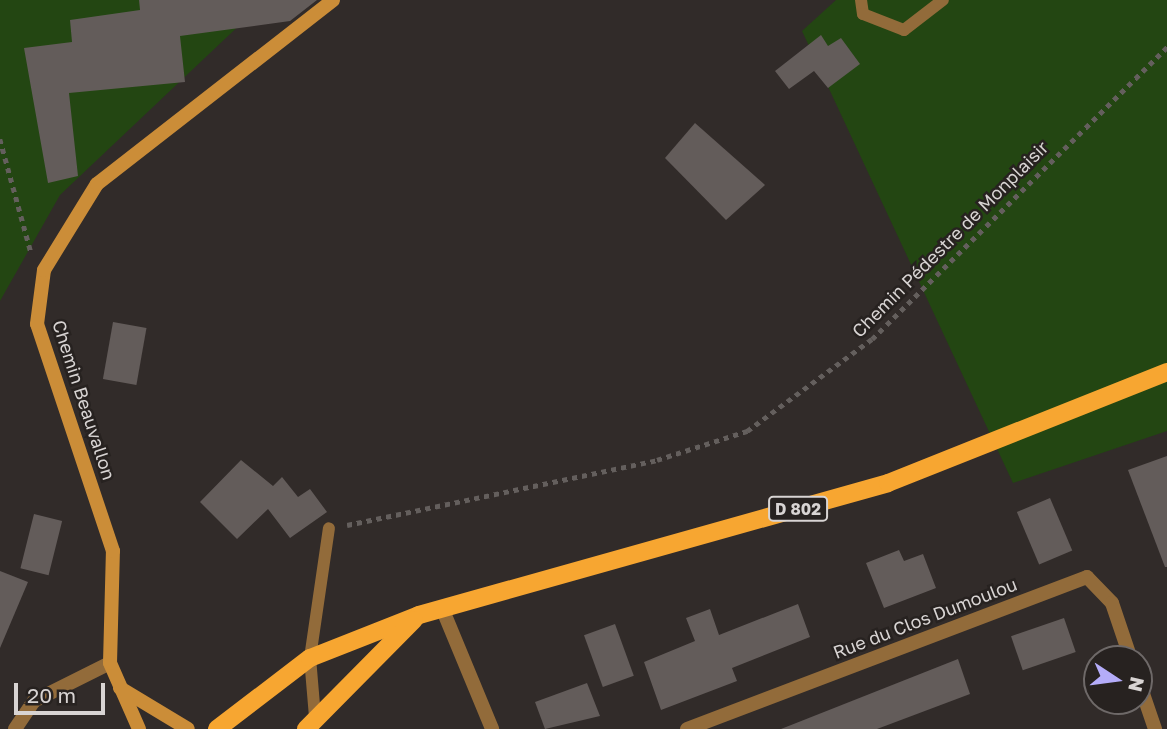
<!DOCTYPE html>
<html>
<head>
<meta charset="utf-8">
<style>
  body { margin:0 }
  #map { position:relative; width:1167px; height:729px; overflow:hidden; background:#312b29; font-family:"Golos Text",sans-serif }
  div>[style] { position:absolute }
  .green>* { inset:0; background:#234612 }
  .building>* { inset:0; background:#635c5a; transform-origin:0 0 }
  .path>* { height:4.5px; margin-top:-2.25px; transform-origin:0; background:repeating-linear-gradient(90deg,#645f5d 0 5px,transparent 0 10px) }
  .lane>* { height:12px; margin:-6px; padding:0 6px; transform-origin:6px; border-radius:6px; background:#926b3a }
  .street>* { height:14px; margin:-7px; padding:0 7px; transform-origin:7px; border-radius:7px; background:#926b3a }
  .secondary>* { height:14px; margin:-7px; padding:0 7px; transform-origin:7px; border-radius:7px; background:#cb8d38 }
  .primary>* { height:18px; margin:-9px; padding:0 9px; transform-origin:9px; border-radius:9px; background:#f7a631 }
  span { translate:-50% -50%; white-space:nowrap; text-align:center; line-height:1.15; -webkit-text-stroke:5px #272220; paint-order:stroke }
  .shield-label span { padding:2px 5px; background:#272220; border:2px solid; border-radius:5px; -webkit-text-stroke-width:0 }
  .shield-label { font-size:16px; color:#d8d4d3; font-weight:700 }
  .street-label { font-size:18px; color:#d8d4d3 }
  .north { position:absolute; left:1083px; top:645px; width:70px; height:70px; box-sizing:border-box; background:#272220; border:2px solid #6e6968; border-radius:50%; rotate:103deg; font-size:19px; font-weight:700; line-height:28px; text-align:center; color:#d8d4d3 }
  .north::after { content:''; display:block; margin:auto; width:24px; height:32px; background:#b4acf9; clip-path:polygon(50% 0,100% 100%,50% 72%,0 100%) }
  .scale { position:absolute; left:14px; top:683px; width:91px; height:32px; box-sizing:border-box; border:4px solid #d8d4d3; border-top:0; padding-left:9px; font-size:21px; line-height:24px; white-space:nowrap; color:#d8d4d3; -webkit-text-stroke:5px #272220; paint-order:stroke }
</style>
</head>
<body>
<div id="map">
  <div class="green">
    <div style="clip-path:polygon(0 0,266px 0,60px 195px,0 301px)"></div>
    <div style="clip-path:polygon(836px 0,1167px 0,1167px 431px,1013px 483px,802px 31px)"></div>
  </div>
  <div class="building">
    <div style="clip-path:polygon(139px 0,317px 0,290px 21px,180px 36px,185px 82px,69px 93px,78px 176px,48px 183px,24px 48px,72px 42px,70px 20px,140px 10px)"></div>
    <div style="clip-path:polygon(821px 35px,828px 46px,841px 38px,860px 64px,828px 88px,814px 71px,789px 89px,775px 71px)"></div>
    <div style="clip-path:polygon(695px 123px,765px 185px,726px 220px,665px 158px)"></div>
    <div style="left:113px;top:322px;width:34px;height:58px;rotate:10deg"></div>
    <div style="clip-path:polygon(1167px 456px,1167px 567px,1165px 567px,1128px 470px)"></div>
    <div style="clip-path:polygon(241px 460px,273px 486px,282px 477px,298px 497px,310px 489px,327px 512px,290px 538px,268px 509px,237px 539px,200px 502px)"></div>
    <div style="left:1050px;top:498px;width:57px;height:36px;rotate:67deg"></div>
    <div style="left:34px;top:514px;width:29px;height:56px;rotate:14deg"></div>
    <div style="clip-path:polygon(899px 550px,904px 561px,923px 554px,936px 588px,884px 608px,866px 563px)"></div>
    <div style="clip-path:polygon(0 571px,28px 582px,0 648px)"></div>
    <div style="clip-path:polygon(798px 604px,810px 637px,732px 668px,737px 681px,661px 710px,644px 662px,695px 641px,686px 618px,710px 609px,719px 635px)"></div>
    <div style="left:1064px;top:618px;width:36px;height:56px;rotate:71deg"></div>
    <div style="left:615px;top:624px;width:55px;height:33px;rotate:70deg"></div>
    <div style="clip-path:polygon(958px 659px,970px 694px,877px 729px,781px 729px)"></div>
    <div style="clip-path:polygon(587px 683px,600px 716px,545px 729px,535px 702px)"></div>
  </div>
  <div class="path">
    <div style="left:0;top:139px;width:117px;rotate:74.7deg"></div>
    <div style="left:347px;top:525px;width:317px;rotate:-11.8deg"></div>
    <div style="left:657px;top:460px;width:95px;rotate:-17.9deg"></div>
    <div style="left:747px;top:431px;width:155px;rotate:-36.4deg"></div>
    <div style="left:872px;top:339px;width:415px;rotate:-44.7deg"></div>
  </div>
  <div class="lane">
    <div style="left:861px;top:0;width:14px;rotate:82deg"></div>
    <div style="left:863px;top:14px;width:44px;rotate:21.3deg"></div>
    <div style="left:904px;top:30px;width:49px;rotate:-37.6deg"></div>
    <div style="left:315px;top:717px;width:59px;rotate:-94.8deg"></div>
    <div style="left:310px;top:658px;width:131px;rotate:-81.7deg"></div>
  </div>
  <div class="street">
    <div style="left:442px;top:608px;width:131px;rotate:67.5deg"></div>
    <div style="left:1139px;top:682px;width:50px;rotate:71.2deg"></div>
    <div style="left:15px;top:729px;width:34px;rotate:-56deg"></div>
    <div style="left:34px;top:701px;width:85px;rotate:-26.6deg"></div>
    <div style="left:687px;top:729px;width:428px;rotate:-20.8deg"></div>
    <div style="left:1087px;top:577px;width:36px;rotate:46deg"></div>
    <div style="left:1112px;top:603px;width:59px;rotate:71.3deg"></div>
  </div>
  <div class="secondary">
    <div style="left:120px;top:688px;width:79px;rotate:31.1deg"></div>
    <div style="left:139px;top:729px;width:72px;rotate:-113.7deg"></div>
    <div style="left:110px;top:663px;width:112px;rotate:-88.5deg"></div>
    <div style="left:113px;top:551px;width:239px;rotate:-108.5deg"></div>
    <div style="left:37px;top:324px;width:54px;rotate:-82.6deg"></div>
    <div style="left:44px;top:270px;width:101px;rotate:-58.4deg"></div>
    <div style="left:97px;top:184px;width:299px;rotate:-37.9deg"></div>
  </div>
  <div class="primary">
    <div style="left:217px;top:729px;width:117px;rotate:-37.4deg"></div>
    <div style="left:310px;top:658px;width:117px;rotate:-21.5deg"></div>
    <div style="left:419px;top:615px;width:487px;rotate:-15.7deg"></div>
    <div style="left:888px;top:483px;width:300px;rotate:-21.7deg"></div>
    <div style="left:306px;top:729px;width:153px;rotate:-45.3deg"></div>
  </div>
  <div class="shield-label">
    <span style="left:798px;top:509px">D 802</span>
  </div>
  <div class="street-label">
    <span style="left:950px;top:239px;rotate:-45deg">Chemin Pédestre de Monplaisir</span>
    <span style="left:84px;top:400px;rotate:72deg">Chemin Beauvallon</span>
    <span style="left:925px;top:618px;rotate:-21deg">Rue du Clos Dumoulou</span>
  </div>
  <div class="north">N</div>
  <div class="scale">20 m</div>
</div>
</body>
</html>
